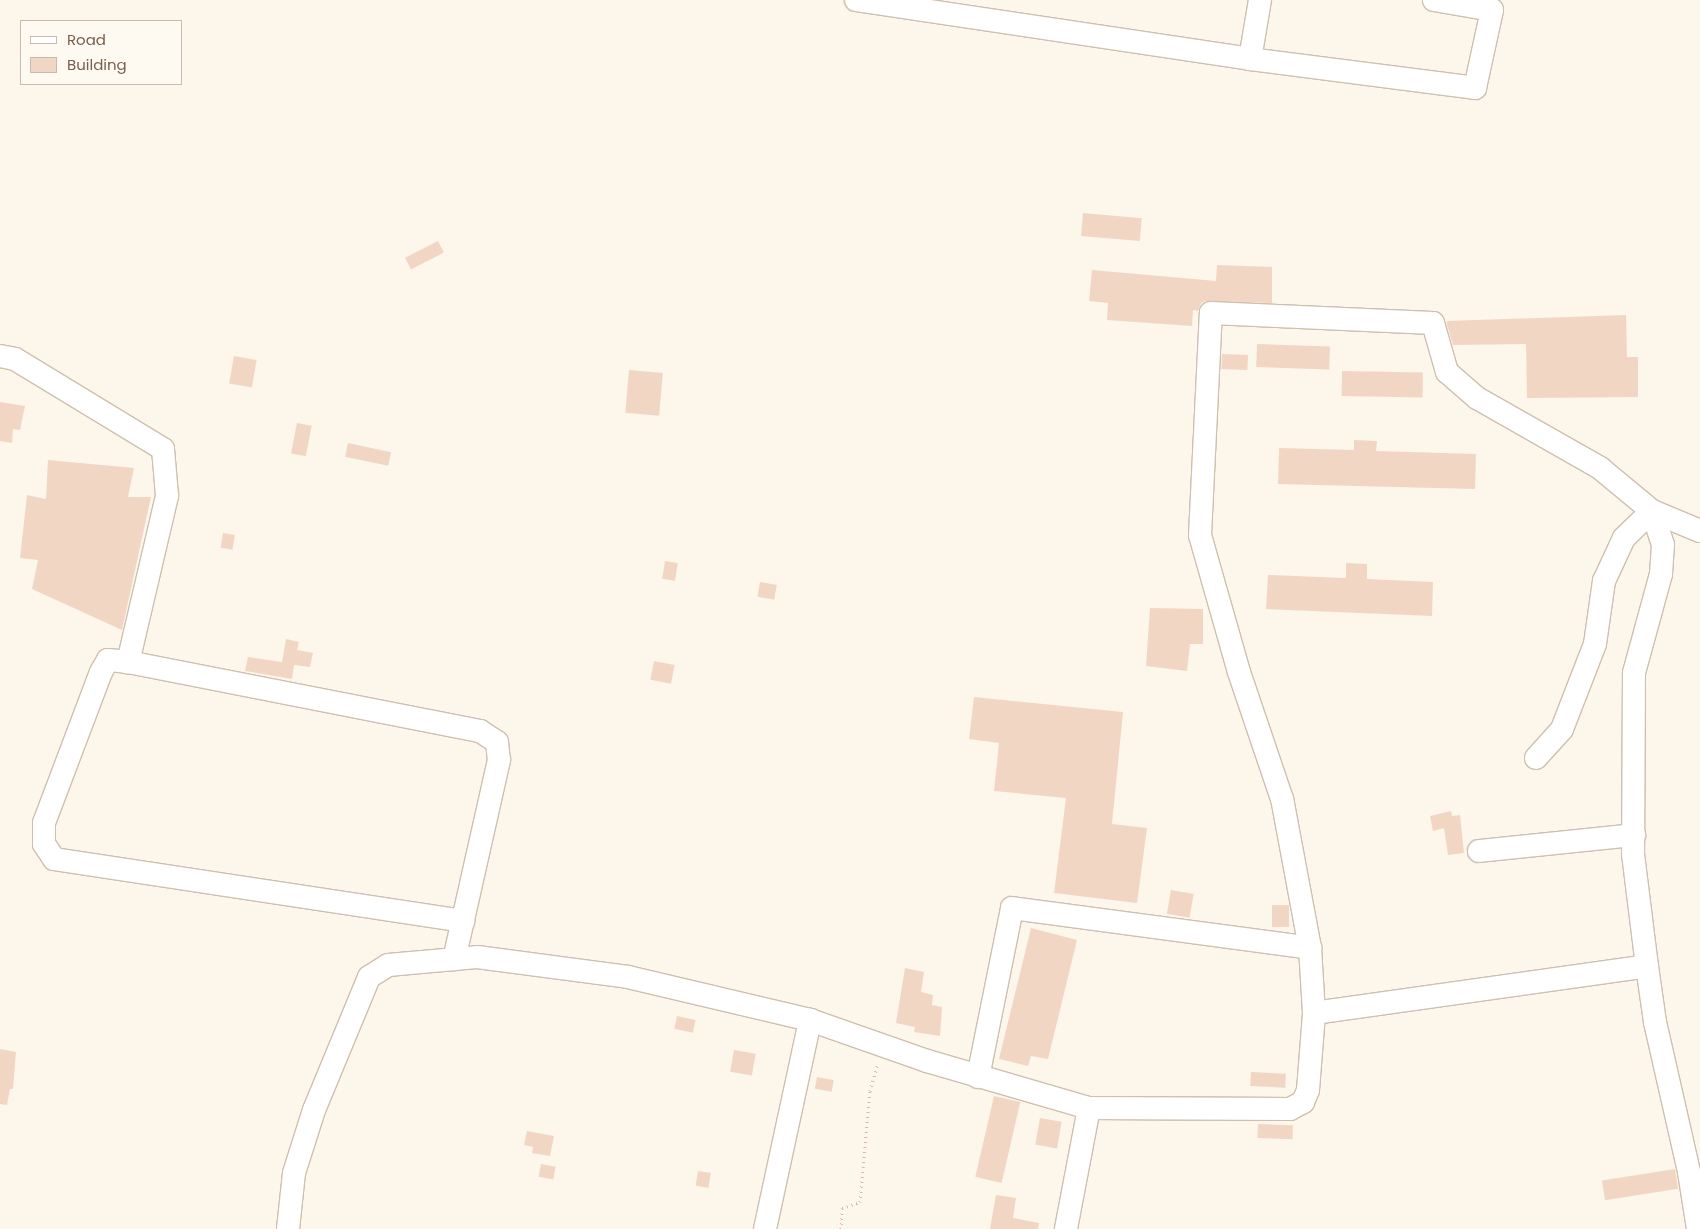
<!DOCTYPE html>
<html>
<head>
<meta charset="utf-8">
<style>
  body { margin:0 }
  #map { position:relative; width:1700px; height:1229px; overflow:hidden; background:#fcf6eb; font-family:Poppins,sans-serif }
  div>[style] { position:absolute }
  .building>* { inset:0; background:#f1d7c3; transform-origin:0 0 }
  .path>* { height:3px; margin-top:-1.5px; transform-origin:0; background:repeating-linear-gradient(90deg,#d7baa5 0 1px,transparent 0 5px) }
  .roads { filter:drop-shadow(1px 0 #cfbfaf) drop-shadow(-1px 0 #cfbfaf) drop-shadow(0 1px #cfbfaf) drop-shadow(0 -1px #cfbfaf) }
  .minor>* { height:22px; margin:-11px; padding:0 11px; transform-origin:11px; border-radius:11px; background:#fff }
  span { translate:-50% -50%; white-space:nowrap; text-align:center; line-height:1.15; -webkit-text-stroke:4.5px #fffaf1; paint-order:stroke }
  .legend { position:absolute; left:20px; top:20px; width:162px; height:65px; box-sizing:border-box; background:#fffaf1; border:1px solid #c9bcaf; margin:0; padding:6px 9px; list-style:none; font-size:15px; color:#785e4d }
  .legend li { display:flex; align-items:center; gap:10px; height:25px }
  .legend b { width:25px; border:1px solid #c9bcaf }
</style>
</head>
<body>
<div id="map">
  <div class="building">
    <div style="left:1083px;top:213px;width:59px;height:23px;rotate:5deg"></div>
    <div style="left:438px;top:241px;width:13px;height:37px;rotate:63deg"></div>
    <div style="clip-path:polygon(1217px 265px,1272px 267px,1272px 303px,1205px 301px,1201px 303px,1198px 311px,1193px 310px,1192px 326px,1107px 320px,1108px 303px,1089px 301px,1092px 270px,1216px 281px)"></div>
    <div style="clip-path:polygon(1626px 315px,1627px 357px,1638px 357px,1638px 397px,1527px 398px,1526px 344px,1453px 345px,1447px 325px,1447px 321px)"></div>
    <div style="left:1257px;top:344px;width:73px;height:23px;rotate:2deg"></div>
    <div style="left:1222px;top:354px;width:26px;height:15px;rotate:2deg"></div>
    <div style="left:234px;top:356px;width:23px;height:28px;rotate:10deg"></div>
    <div style="left:629px;top:370px;width:34px;height:43px;rotate:5deg"></div>
    <div style="left:1342px;top:371px;width:81px;height:25px;rotate:1deg"></div>
    <div style="clip-path:polygon(0 402px,25px 406px,20px 430px,13px 429px,12px 443px,0 441px)"></div>
    <div style="left:297px;top:423px;width:15px;height:31px;rotate:11deg"></div>
    <div style="clip-path:polygon(1354px 440px,1377px 441px,1376px 451px,1476px 454px,1475px 489px,1278px 484px,1279px 448px,1354px 450px)"></div>
    <div style="left:348px;top:443px;width:44px;height:14px;rotate:12deg"></div>
    <div style="clip-path:polygon(48px 460px,134px 468px,128px 497px,151px 497px,122px 630px,32px 589px,38px 560px,20px 558px,27px 495px,46px 499px)"></div>
    <div style="left:223px;top:533px;width:12px;height:15px;rotate:9deg"></div>
    <div style="left:665px;top:561px;width:13px;height:18px;rotate:9deg"></div>
    <div style="clip-path:polygon(1346px 563px,1367px 564px,1367px 579px,1433px 582px,1432px 616px,1266px 609px,1268px 575px,1346px 578px)"></div>
    <div style="left:760px;top:582px;width:17px;height:15px;rotate:10deg"></div>
    <div style="clip-path:polygon(1150px 608px,1203px 609px,1203px 644px,1190px 644px,1187px 671px,1146px 666px)"></div>
    <div style="clip-path:polygon(286px 639px,299px 642px,297px 650px,313px 653px,310px 667px,294px 665px,292px 679px,245px 671px,248px 657px,282px 662px)"></div>
    <div style="left:654px;top:661px;width:21px;height:19px;rotate:11deg"></div>
    <div style="clip-path:polygon(974px 697px,1123px 712px,1112px 824px,1147px 828px,1137px 903px,1054px 893px,1066px 798px,994px 791px,999px 743px,969px 739px)"></div>
    <div style="clip-path:polygon(1451px 811px,1452px 816px,1460px 815px,1464px 853px,1448px 855px,1444px 828px,1433px 831px,1430px 816px)"></div>
    <div style="left:1171px;top:890px;width:23px;height:24px;rotate:10deg"></div>
    <div style="left:1272px;top:905px;width:17px;height:22px"></div>
    <div style="clip-path:polygon(1031px 928px,1077px 940px,1048px 1059px,1031px 1056px,1028px 1066px,999px 1059px)"></div>
    <div style="clip-path:polygon(905px 968px,924px 972px,921px 992px,933px 995px,932px 1005px,942px 1007px,940px 1036px,914px 1032px,915px 1027px,896px 1023px)"></div>
    <div style="left:677px;top:1016px;width:19px;height:13px;rotate:12deg"></div>
    <div style="clip-path:polygon(0 1049px,16px 1052px,13px 1089px,10px 1089px,7px 1105px,0 1104px)"></div>
    <div style="left:734px;top:1050px;width:22px;height:22px;rotate:10deg"></div>
    <div style="left:1251px;top:1072px;width:35px;height:14px;rotate:3deg"></div>
    <div style="left:817px;top:1077px;width:17px;height:12px;rotate:10deg"></div>
    <div style="left:994px;top:1096px;width:27px;height:83px;rotate:13deg"></div>
    <div style="left:1040px;top:1118px;width:22px;height:27px;rotate:10deg"></div>
    <div style="left:1258px;top:1124px;width:35px;height:14px;rotate:2deg"></div>
    <div style="clip-path:polygon(527px 1131px,554px 1136px,550px 1156px,532px 1153px,533px 1147px,524px 1145px)"></div>
    <div style="left:541px;top:1164px;width:15px;height:13px;rotate:11deg"></div>
    <div style="left:1675px;top:1169px;width:20px;height:74px;rotate:81deg"></div>
    <div style="left:698px;top:1171px;width:13px;height:15px;rotate:9deg"></div>
    <div style="clip-path:polygon(996px 1195px,1016px 1198px,1013px 1218px,1039px 1223px,1038px 1229px,990px 1229px)"></div>
  </div>
  <div class="path">
    <div style="left:841px;top:1229px;width:21px;rotate:-87deg"></div>
    <div style="left:842px;top:1208px;width:19px;rotate:-18deg"></div>
    <div style="left:860px;top:1202px;width:111px;rotate:-84.9deg"></div>
    <div style="left:870px;top:1091px;width:29px;rotate:-74deg"></div>
  </div>
  <div class="roads">
    <div class="minor">
      <div style="left:856px;top:0;width:398px;rotate:8.5deg"></div>
      <div style="left:1250px;top:59px;width:227px;rotate:7.3deg"></div>
      <div style="left:1475px;top:88px;width:80px;rotate:-77.7deg"></div>
      <div style="left:1492px;top:10px;width:59px;rotate:-170.2deg"></div>
      <div style="left:1250px;top:59px;width:60px;rotate:-80.4deg"></div>
      <div style="left:0;top:356px;width:15px;rotate:11deg"></div>
      <div style="left:15px;top:359px;width:173px;rotate:31.3deg"></div>
      <div style="left:163px;top:449px;width:47px;rotate:85.1deg"></div>
      <div style="left:167px;top:496px;width:171px;rotate:103.2deg"></div>
      <div style="left:128px;top:662px;width:359px;rotate:11.1deg"></div>
      <div style="left:480px;top:731px;width:20px;rotate:33deg"></div>
      <div style="left:497px;top:742px;width:18px;rotate:84deg"></div>
      <div style="left:499px;top:760px;width:204px;rotate:102.7deg"></div>
      <div style="left:128px;top:662px;width:20px;rotate:-174deg"></div>
      <div style="left:108px;top:660px;width:14px;rotate:120deg"></div>
      <div style="left:101px;top:672px;width:161px;rotate:110.7deg"></div>
      <div style="left:44px;top:823px;width:21px;rotate:90deg"></div>
      <div style="left:44px;top:844px;width:18px;rotate:56deg"></div>
      <div style="left:54px;top:859px;width:414px;rotate:8.6deg"></div>
      <div style="left:1536px;top:758px;width:39px;rotate:-48deg"></div>
      <div style="left:1562px;top:729px;width:91px;rotate:-68.8deg"></div>
      <div style="left:1595px;top:644px;width:64px;rotate:-81.9deg"></div>
      <div style="left:1604px;top:581px;width:47px;rotate:-65.1deg"></div>
      <div style="left:1624px;top:538px;width:39px;rotate:-44deg"></div>
      <div style="left:1652px;top:511px;width:52px;rotate:22.6deg"></div>
      <div style="left:1479px;top:851px;width:156px;rotate:-5.9deg"></div>
      <div style="left:1314px;top:1013px;width:336px;rotate:-8deg"></div>
      <div style="left:1647px;top:966px;width:57px;rotate:81.9deg"></div>
      <div style="left:1655px;top:1022px;width:154px;rotate:77.2deg"></div>
      <div style="left:1689px;top:1172px;width:58px;rotate:81deg"></div>
      <div style="left:978px;top:1077px;width:172px;rotate:-78.6deg"></div>
      <div style="left:1012px;top:908px;width:301px;rotate:7.6deg"></div>
      <div style="left:1089px;top:1108px;width:201px;rotate:0.3deg"></div>
      <div style="left:1290px;top:1109px;width:15px;rotate:-28deg"></div>
      <div style="left:1303px;top:1102px;width:13px;rotate:-67deg"></div>
      <div style="left:1308px;top:1090px;width:77px;rotate:-85.5deg"></div>
      <div style="left:1314px;top:1013px;width:65px;rotate:-93.5deg"></div>
      <div style="left:1310px;top:948px;width:152px;rotate:-100.6deg"></div>
      <div style="left:1282px;top:799px;width:134px;rotate:-108.7deg"></div>
      <div style="left:1239px;top:672px;width:142px;rotate:-105.9deg"></div>
      <div style="left:1200px;top:535px;width:222px;rotate:-87.2deg"></div>
      <div style="left:1211px;top:313px;width:222px;rotate:2.6deg"></div>
      <div style="left:1433px;top:323px;width:51px;rotate:74.1deg"></div>
      <div style="left:1447px;top:372px;width:40px;rotate:41deg"></div>
      <div style="left:1477px;top:398px;width:142px;rotate:29.6deg"></div>
      <div style="left:1600px;top:468px;width:67px;rotate:39.6deg"></div>
      <div style="left:1652px;top:511px;width:36px;rotate:72deg"></div>
      <div style="left:1663px;top:545px;width:29px;rotate:94deg"></div>
      <div style="left:1661px;top:574px;width:103px;rotate:105.3deg"></div>
      <div style="left:1634px;top:673px;width:181px;rotate:90.3deg"></div>
      <div style="left:1633px;top:854px;width:113px;rotate:82.9deg"></div>
      <div style="left:288px;top:1229px;width:56px;rotate:-83.9deg"></div>
      <div style="left:294px;top:1173px;width:66px;rotate:-72.4deg"></div>
      <div style="left:314px;top:1110px;width:144px;rotate:-67.5deg"></div>
      <div style="left:369px;top:977px;width:22px;rotate:-32deg"></div>
      <div style="left:388px;top:965px;width:89px;rotate:-5.1deg"></div>
      <div style="left:477px;top:957px;width:152px;rotate:7.5deg"></div>
      <div style="left:628px;top:977px;width:187px;rotate:13.3deg"></div>
      <div style="left:810px;top:1020px;width:124px;rotate:19.3deg"></div>
      <div style="left:927px;top:1061px;width:169px;rotate:16.2deg"></div>
      <div style="left:1089px;top:1108px;width:123px;rotate:100.8deg"></div>
      <div style="left:765px;top:1229px;width:214px;rotate:-77.8deg"></div>
    </div>
  </div>
  <ul class="legend">
  <li><b style="height:6px;background:#fff"></b>Road</li>
  <li><b style="height:14px;background:#f1d7c3"></b>Building</li>
  </ul>
</div>
</body>
</html>
